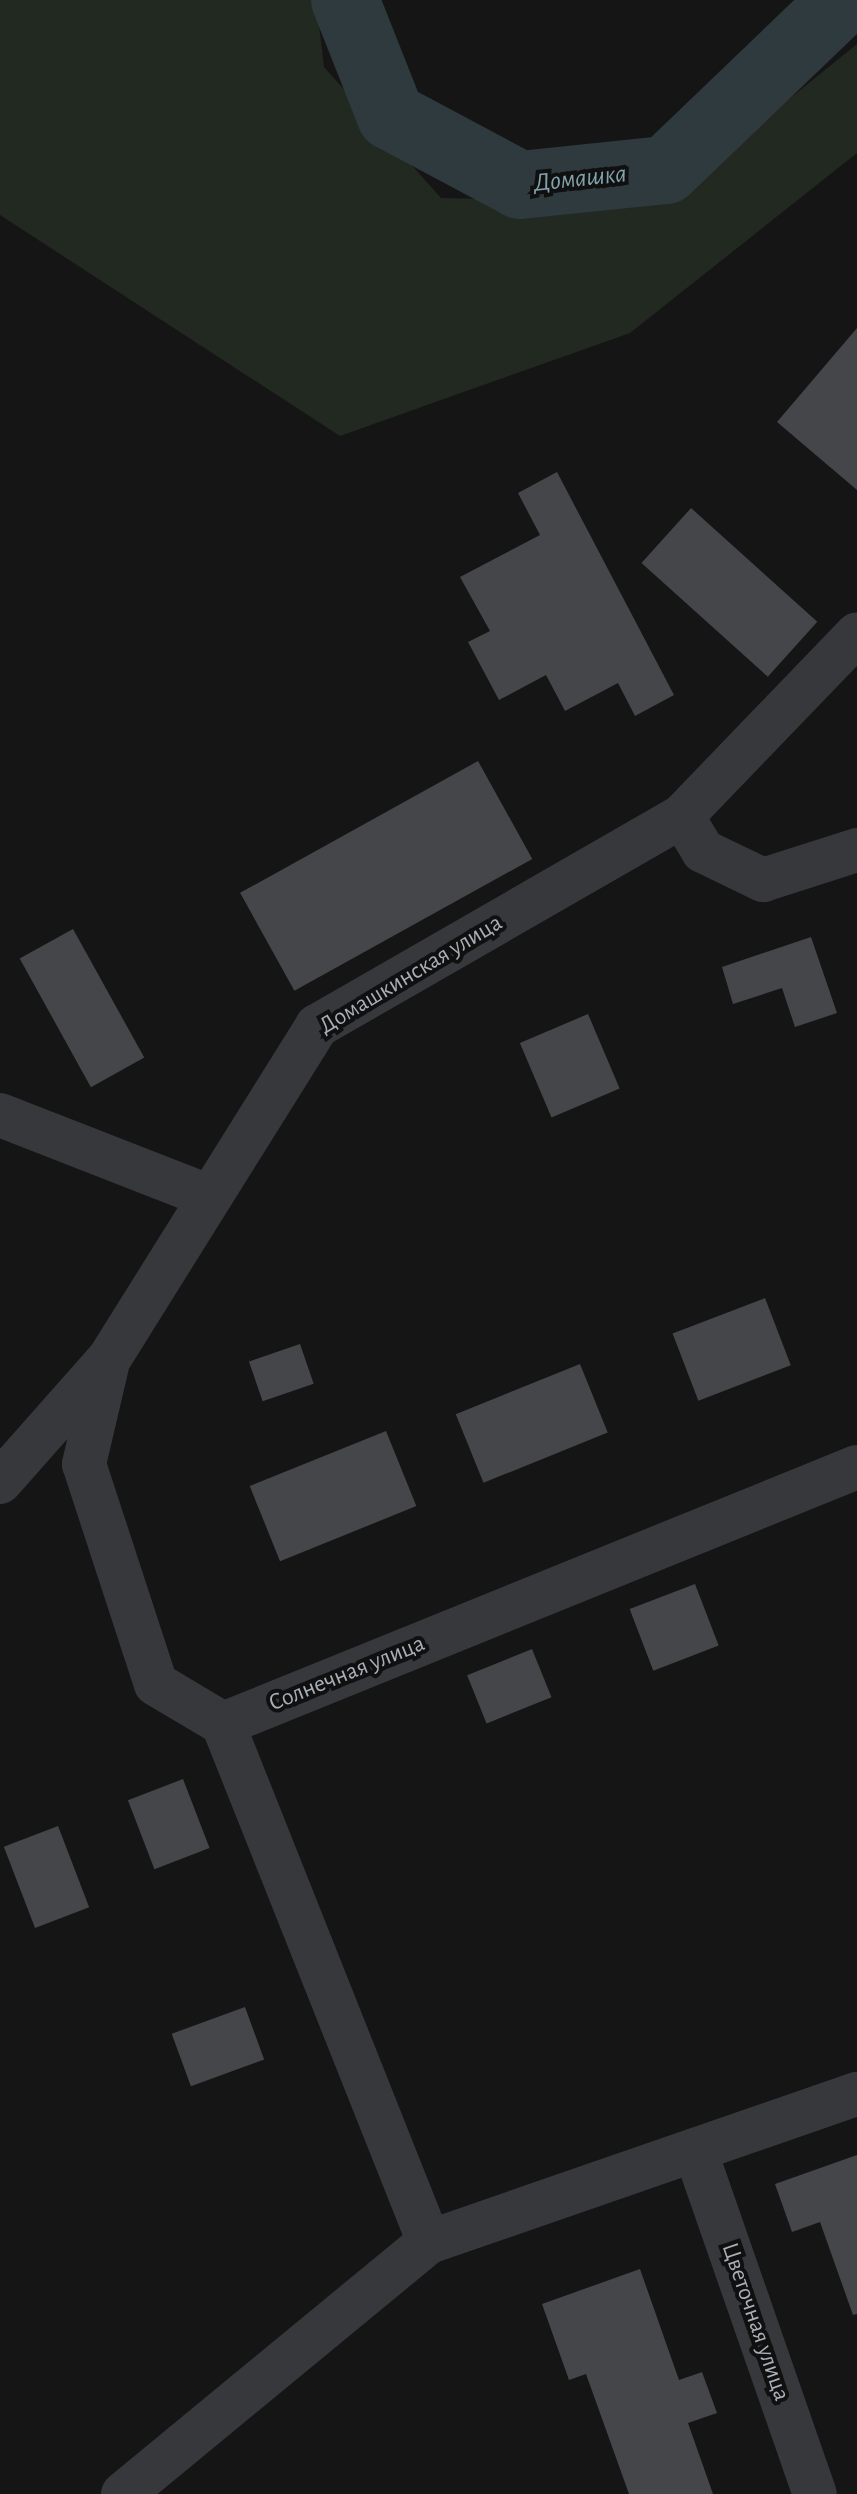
<!DOCTYPE html>
<html>
<head>
<meta charset="utf-8">
<style>
  body { margin:0 }
  #map { position:relative; width:857px; height:2494px; overflow:hidden; background:#151516; font-family:"Alegreya Sans",sans-serif }
  div>[style] { position:absolute }
  .green>* { inset:0; background:#222921 }
  .river>* { height:68px; margin:-34px; padding:0 34px; transform-origin:34px; border-radius:34px; background:#2f3a3e }
  .building>* { inset:0; background:#444649; transform-origin:0 0 }
  .minor>* { height:44px; margin:-22px; padding:0 22px; transform-origin:22px; border-radius:22px; background:#36383b }
  span { translate:-50% -50%; white-space:nowrap; text-align:center; line-height:1.15; -webkit-text-stroke:8px #101011; paint-order:stroke }
  .street-label { font-size:24px; color:#a8afb5 }
  .water-label { font-size:26px; color:#82a3ad; font-style:italic }
</style>
</head>
<body>
<div id="map">
  <div class="green">
    <div style="clip-path:polygon(0 0,316px 0,324px 67px,441px 198px,661px 203px,857px 44px,857px 153px,630px 333px,340px 436px,0 215px)"></div>
  </div>
  <div class="river">
    <div style="left:345px;top:0;width:125px;rotate:68.4deg"></div>
    <div style="left:391px;top:116px;width:146px;rotate:28.1deg"></div>
    <div style="left:520px;top:185px;width:147px;rotate:-5.9deg"></div>
    <div style="left:666px;top:170px;width:245px;rotate:-43.8deg"></div>
  </div>
  <div class="building">
    <div style="clip-path:polygon(857px 328px,857px 490px,777px 422px)"></div>
    <div style="clip-path:polygon(557px 472px,674px 695px,635px 716px,618px 683px,565px 711px,546px 675px,499px 700px,468px 642px,490px 631px,460px 577px,540px 535px,518px 493px)"></div>
    <div style="left:691px;top:508px;width:170px;height:74px;rotate:42deg"></div>
    <div style="left:478px;top:761px;width:112px;height:272px;rotate:61deg"></div>
    <div style="left:73px;top:929px;width:147px;height:61px;rotate:61deg"></div>
    <div style="clip-path:polygon(811px 937px,837px 1013px,795px 1027px,782px 988px,733px 1004px,722px 967px)"></div>
    <div style="left:588px;top:1014px;width:81px;height:74px;rotate:67deg"></div>
    <div style="left:765px;top:1298px;width:72px;height:99px;rotate:69deg"></div>
    <div style="left:300px;top:1344px;width:42px;height:54px;rotate:71deg"></div>
    <div style="left:580px;top:1364px;width:74px;height:134px;rotate:68deg"></div>
    <div style="left:386px;top:1431px;width:81px;height:147px;rotate:68deg"></div>
    <div style="left:695px;top:1584px;width:66px;height:70px;rotate:69deg"></div>
    <div style="left:532px;top:1649px;width:52px;height:70px;rotate:68deg"></div>
    <div style="left:183px;top:1779px;width:74px;height:59px;rotate:69deg"></div>
    <div style="left:58px;top:1826px;width:87px;height:58px;rotate:69deg"></div>
    <div style="left:245px;top:2007px;width:56px;height:78px;rotate:70deg"></div>
    <div style="clip-path:polygon(857px 2155px,857px 2314px,853px 2315px,820px 2222px,792px 2232px,775px 2184px)"></div>
    <div style="clip-path:polygon(640px 2269px,679px 2380px,702px 2372px,717px 2413px,688px 2423px,713px 2494px,629px 2494px,586px 2374px,569px 2380px,542px 2304px)"></div>
  </div>
  <div class="minor">
    <div style="left:682px;top:816px;width:41px;rotate:59deg"></div>
    <div style="left:703px;top:851px;width:67px;rotate:25.8deg"></div>
    <div style="left:763px;top:880px;width:99px;rotate:-17.7deg"></div>
    <div style="left:0;top:1115px;width:225px;rotate:21.3deg"></div>
    <div style="left:107px;top:1366px;width:101px;rotate:103.2deg"></div>
    <div style="left:84px;top:1464px;width:231px;rotate:71.9deg"></div>
    <div style="left:156px;top:1684px;width:78px;rotate:30.8deg"></div>
    <div style="left:223px;top:1724px;width:684px;rotate:-22.07deg"></div>
    <div style="left:0;top:1482px;width:164px;rotate:-48.5deg"></div>
    <div style="left:109px;top:1359px;width:393px;rotate:-58deg"></div>
    <div style="left:317px;top:1026px;width:421px;rotate:-29.9deg"></div>
    <div style="left:682px;top:816px;width:252px;rotate:-46.1deg"></div>
    <div style="left:223px;top:1724px;width:557px;rotate:68.31deg"></div>
    <div style="left:695px;top:2150px;width:364px;rotate:70.8deg"></div>
    <div style="left:123px;top:2494px;width:396px;rotate:-39.5deg"></div>
    <div style="left:429px;top:2242px;width:453px;rotate:-19.1deg"></div>
  </div>
  <div class="street-label">
    <span style="left:411px;top:975px;rotate:-31deg">Домашкинская улица</span>
    <span style="left:347px;top:1674px;rotate:-22deg">Солнечная улица</span>
    <span style="left:755px;top:2322px;rotate:71deg">Цветочная улица</span>
  </div>
  <div class="water-label">
    <span style="left:580px;top:179px;rotate:-6deg">Домашка</span>
  </div>
</div>
</body>
</html>
